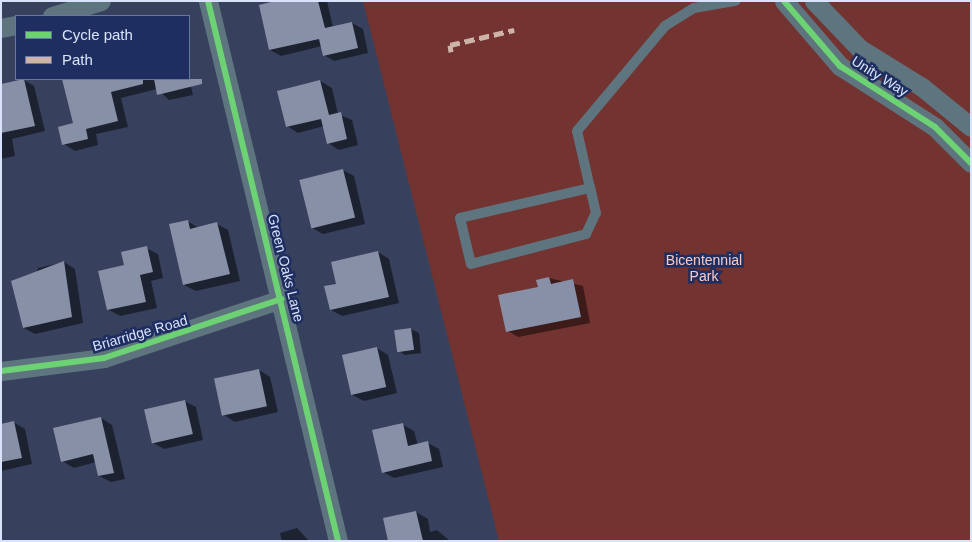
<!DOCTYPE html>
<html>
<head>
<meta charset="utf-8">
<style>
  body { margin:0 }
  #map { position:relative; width:972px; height:542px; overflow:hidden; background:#37415d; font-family:Helvetica,sans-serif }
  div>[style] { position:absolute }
  .green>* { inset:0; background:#733330 }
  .shadow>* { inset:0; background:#0007 }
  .building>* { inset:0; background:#8790a6; transform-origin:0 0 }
  .lane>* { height:10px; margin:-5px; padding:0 5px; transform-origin:5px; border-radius:5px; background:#5e757f }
  .street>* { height:19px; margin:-9.5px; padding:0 9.5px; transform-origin:9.5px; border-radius:9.5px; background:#5e757f }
  .quiet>* { height:5px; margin-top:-2.5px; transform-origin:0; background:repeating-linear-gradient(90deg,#ceb3a9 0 10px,transparent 0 15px) }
  .cycleway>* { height:6px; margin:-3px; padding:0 3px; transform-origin:3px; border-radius:3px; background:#6cd273 }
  span { translate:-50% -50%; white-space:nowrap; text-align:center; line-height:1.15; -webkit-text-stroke:5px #1f2e60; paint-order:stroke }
  .street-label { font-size:14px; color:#d9e3fc }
  .park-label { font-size:14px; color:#fac9c2 }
  .frame { position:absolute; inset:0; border:2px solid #d9e3fc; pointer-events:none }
  .legend { position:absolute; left:15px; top:15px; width:175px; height:65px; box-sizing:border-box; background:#1f2e60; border:1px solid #69769e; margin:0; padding:6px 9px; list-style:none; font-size:15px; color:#d9e3fc }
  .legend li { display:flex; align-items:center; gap:10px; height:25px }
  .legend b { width:25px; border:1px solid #69769e }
</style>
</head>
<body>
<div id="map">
  <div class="green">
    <div style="clip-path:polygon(363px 1px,971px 1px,971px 541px,499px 541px)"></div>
  </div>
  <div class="shadow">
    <div style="clip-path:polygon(281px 1px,327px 1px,333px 27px,352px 23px,363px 29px,368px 53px,334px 61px,324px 55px,322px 46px,281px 56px,270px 50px)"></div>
    <div style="clip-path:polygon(189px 78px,193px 95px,169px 100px,157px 89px,121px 98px,128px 127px,96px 134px,98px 145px,75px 151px,64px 144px,74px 124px,64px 79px)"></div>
    <div style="clip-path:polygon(24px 80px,34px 86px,45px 131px,12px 139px,15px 156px,1px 159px,1px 85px)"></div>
    <div style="clip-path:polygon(320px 81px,332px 88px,338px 114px,352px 120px,358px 145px,339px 150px,328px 143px,324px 126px,298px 133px,287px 126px)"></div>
    <div style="clip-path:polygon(343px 170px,354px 176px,365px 224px,323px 234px,312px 228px)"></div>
    <div style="clip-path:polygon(187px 221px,199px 228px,217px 224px,228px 230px,240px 281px,196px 291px,184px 285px)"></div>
    <div style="clip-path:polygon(146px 248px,158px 254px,163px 278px,151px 281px,157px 308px,120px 316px,109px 310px,125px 266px)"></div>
    <div style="clip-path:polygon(378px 252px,389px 259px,399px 303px,342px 316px,331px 310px,338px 285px)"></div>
    <div style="clip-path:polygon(64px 262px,75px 269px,83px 323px,35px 334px,24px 328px,38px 268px)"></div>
    <div style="clip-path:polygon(549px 278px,583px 286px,590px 323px,518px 337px,508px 331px)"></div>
    <div style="clip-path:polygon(411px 329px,419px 333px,421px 353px,405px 355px,397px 350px)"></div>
    <div style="clip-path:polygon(377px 348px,388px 355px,397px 393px,364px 401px,352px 395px)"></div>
    <div style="clip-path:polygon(259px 370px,270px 377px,278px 412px,235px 422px,224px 415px)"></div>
    <div style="clip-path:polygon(184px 401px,196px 407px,203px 440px,164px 449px,153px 443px)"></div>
    <div style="clip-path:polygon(101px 418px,112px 425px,125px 479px,111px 482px,99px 476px,96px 462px,74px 468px,62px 461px)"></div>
    <div style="clip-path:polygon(13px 422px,25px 429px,32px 464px,1px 471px,1px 425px)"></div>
    <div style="clip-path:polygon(403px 425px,414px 431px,418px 445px,428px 443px,439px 449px,443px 467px,394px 478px,383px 472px)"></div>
    <div style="clip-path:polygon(416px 512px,428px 519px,430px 532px,437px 530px,450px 541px,389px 541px)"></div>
    <div style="clip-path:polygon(297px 528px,309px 541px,282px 541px,280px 533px)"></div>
  </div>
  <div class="building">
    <div style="clip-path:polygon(275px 1px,318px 1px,325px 28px,352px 22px,358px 48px,323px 56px,319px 39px,269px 50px,259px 5px)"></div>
    <div style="clip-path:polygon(24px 79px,35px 126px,1px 133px,1px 84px)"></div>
    <div style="clip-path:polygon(62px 79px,143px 79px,143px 84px,111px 92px,118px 121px,86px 129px,88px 139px,62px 145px,58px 127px,73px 123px)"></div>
    <div style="clip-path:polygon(154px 79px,202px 79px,202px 84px,157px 95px)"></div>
    <div style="clip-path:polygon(320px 80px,329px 115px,341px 112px,347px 139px,327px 144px,321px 119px,286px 127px,277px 91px)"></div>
    <div style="left:343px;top:169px;width:50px;height:45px;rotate:76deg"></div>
    <div style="clip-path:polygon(188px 220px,190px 229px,217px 222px,230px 274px,183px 285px,169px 224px)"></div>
    <div style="clip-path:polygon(147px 246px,153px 272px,140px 275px,146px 302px,107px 310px,98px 271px,124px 265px,121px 252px)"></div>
    <div style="clip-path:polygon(378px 251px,389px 297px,330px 310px,324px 286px,336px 284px,331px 262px)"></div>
    <div style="clip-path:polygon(64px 261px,72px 317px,23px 328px,11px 281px)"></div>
    <div style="clip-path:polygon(549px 277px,551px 284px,573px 279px,581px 317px,506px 332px,498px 295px,538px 287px,536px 280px)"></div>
    <div style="left:411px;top:328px;width:22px;height:17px;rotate:82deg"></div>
    <div style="left:377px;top:347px;width:41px;height:36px;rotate:77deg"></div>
    <div style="left:259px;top:369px;width:38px;height:46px;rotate:78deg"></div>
    <div style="left:185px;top:400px;width:35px;height:42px;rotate:77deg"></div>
    <div style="clip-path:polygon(101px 417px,114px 473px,98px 476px,93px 454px,61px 462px,53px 428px)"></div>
    <div style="clip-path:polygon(14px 421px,22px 458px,1px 462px,1px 424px)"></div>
    <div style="clip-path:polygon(403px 423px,408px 446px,428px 441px,432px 461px,382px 473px,372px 430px)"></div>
    <div style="clip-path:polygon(416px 511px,423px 541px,388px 541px,383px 518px)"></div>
  </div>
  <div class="lane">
    <div style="left:590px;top:188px;width:133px;rotate:167deg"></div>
    <div style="left:460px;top:218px;width:47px;rotate:76.6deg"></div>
    <div style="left:471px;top:264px;width:119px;rotate:-14.6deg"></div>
    <div style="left:586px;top:234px;width:23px;rotate:-65deg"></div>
    <div style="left:596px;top:213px;width:26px;rotate:-103deg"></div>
    <div style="left:590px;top:188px;width:58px;rotate:-102.8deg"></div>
    <div style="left:577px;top:131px;width:137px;rotate:-50deg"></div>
    <div style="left:665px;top:26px;width:34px;rotate:-32deg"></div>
    <div style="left:694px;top:8px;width:42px;rotate:-9.7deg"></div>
  </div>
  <div class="street">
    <div style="left:208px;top:1px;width:555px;rotate:76.46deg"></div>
    <div style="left:784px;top:1px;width:86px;rotate:49.3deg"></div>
    <div style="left:840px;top:66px;width:113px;rotate:32.7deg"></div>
    <div style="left:935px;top:127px;width:51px;rotate:45deg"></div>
    <div style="left:814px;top:1px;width:65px;rotate:46.2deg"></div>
    <div style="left:859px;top:48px;width:74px;rotate:31.8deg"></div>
    <div style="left:922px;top:87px;width:63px;rotate:39.2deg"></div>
    <div style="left:52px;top:16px;width:51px;rotate:-17deg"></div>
    <div style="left:1px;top:28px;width:15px;rotate:-11deg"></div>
    <div style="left:1px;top:371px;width:104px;rotate:-7.2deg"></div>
    <div style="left:104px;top:358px;width:187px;rotate:-18.4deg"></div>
  </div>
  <div class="quiet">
    <div style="left:451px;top:52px;width:7px;rotate:-98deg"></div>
    <div style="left:450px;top:45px;width:66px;rotate:-13.2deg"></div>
  </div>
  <div class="cycleway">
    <div style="left:208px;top:1px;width:555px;rotate:76.46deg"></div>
    <div style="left:784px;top:1px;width:86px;rotate:49.3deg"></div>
    <div style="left:840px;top:66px;width:113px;rotate:32.7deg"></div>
    <div style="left:935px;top:127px;width:51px;rotate:45deg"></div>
    <div style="left:1px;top:371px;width:104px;rotate:-7.2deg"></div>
    <div style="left:104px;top:358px;width:187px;rotate:-18.4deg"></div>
  </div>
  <div class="street-label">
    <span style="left:880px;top:76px;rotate:32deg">Unity Way</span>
    <span style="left:286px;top:268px;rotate:76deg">Green Oaks Lane</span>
    <span style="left:140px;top:333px;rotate:-16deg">Briarridge Road</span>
  </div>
  <div class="park-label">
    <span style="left:704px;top:268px">Bicentennial<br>Park</span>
  </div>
  <div class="frame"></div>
  <ul class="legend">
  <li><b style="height:6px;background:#6cd273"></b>Cycle path</li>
  <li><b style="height:6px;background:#ceb3a9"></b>Path</li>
  </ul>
</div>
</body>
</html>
